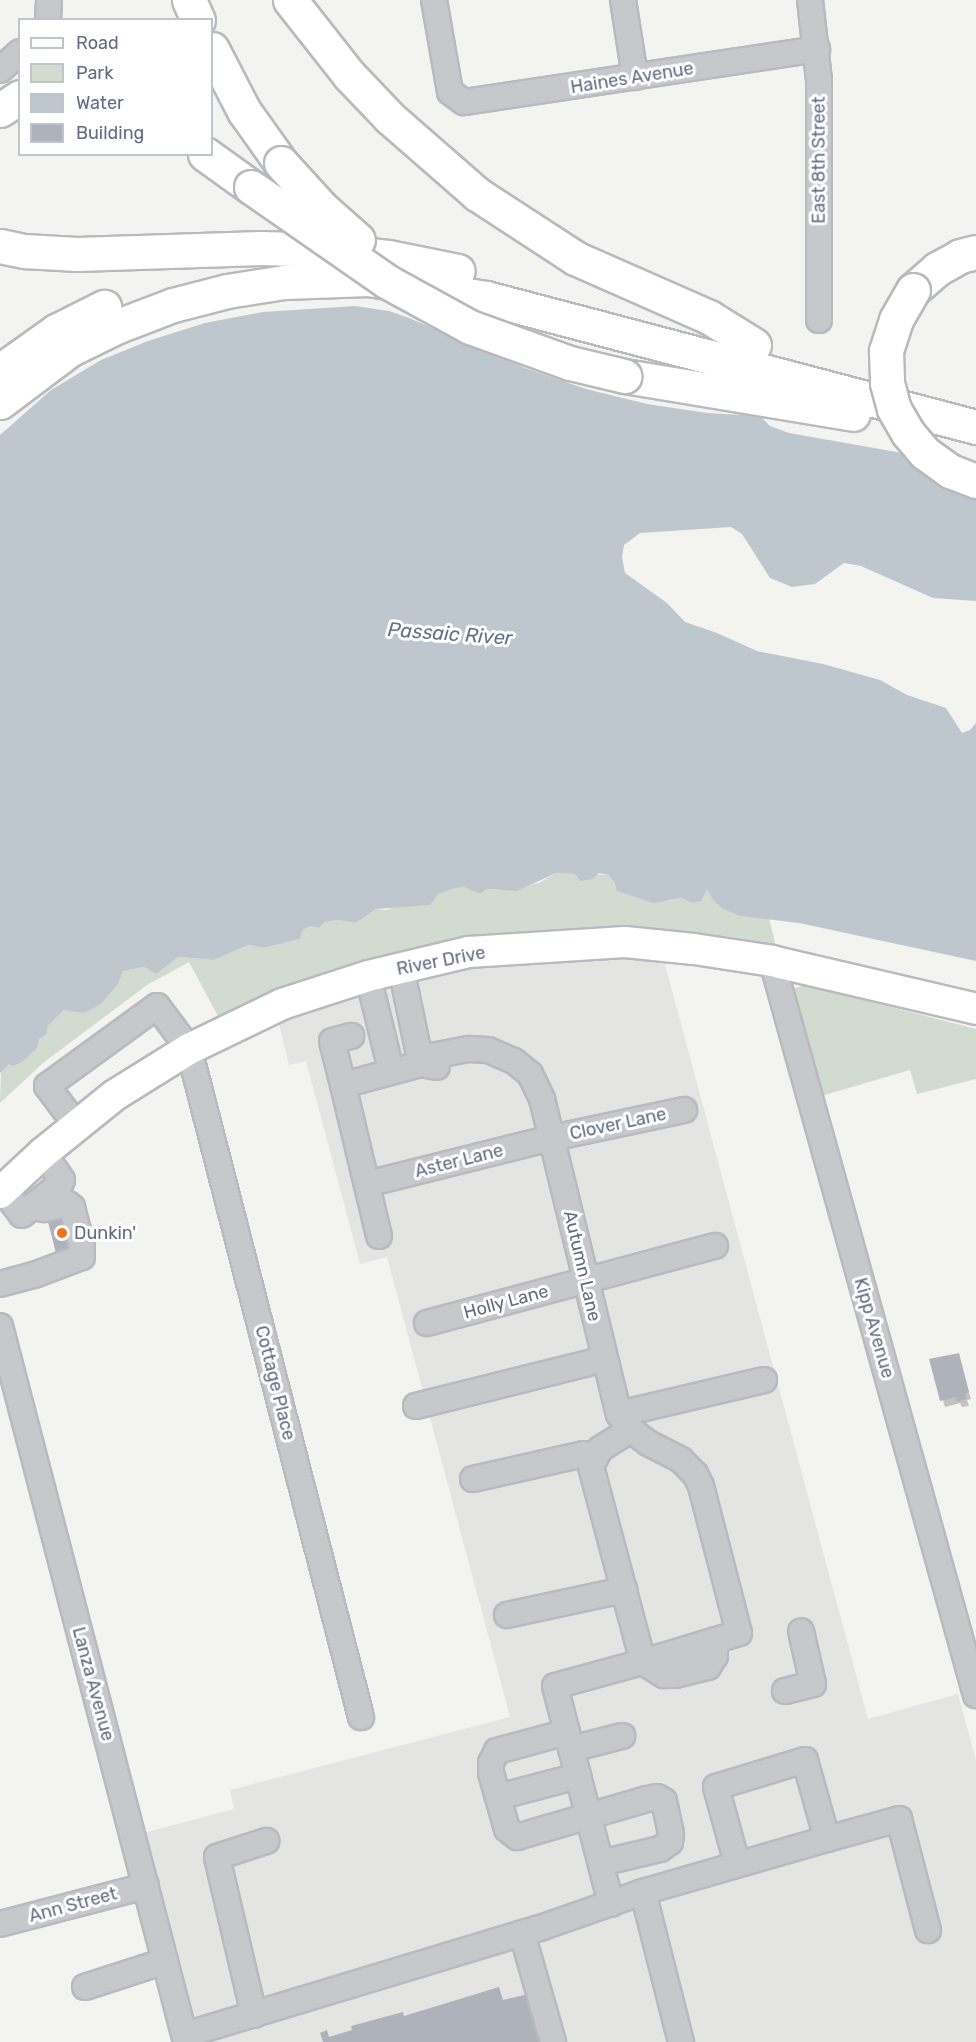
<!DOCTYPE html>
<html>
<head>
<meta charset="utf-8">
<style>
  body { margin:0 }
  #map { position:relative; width:976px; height:2042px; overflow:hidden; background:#f3f4ef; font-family:Rubik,sans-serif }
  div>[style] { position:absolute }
  .built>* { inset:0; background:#e4e4e3 }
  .green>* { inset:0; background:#d2dbd0 }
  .water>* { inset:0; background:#bec7ce }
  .shadow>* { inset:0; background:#0003 }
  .building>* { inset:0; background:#aeb2ba }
  .roads { filter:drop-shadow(2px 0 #b8babf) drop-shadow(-2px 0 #b8babf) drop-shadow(0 2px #b8babf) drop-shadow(0 -2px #b8babf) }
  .minor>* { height:24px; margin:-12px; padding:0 12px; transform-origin:12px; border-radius:12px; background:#c6c8cc }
  .major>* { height:30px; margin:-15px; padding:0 15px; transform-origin:15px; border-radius:15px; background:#fff }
  .highway>* { height:33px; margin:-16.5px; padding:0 16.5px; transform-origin:16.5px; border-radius:16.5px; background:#fff }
  .bridges { filter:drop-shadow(2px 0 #b8b9bd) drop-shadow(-2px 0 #b8b9bd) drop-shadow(0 2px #b8b9bd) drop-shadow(0 -2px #b8b9bd) }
  .highway-bridge>* { height:33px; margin:-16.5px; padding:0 16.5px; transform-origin:16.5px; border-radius:16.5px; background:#fff }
  .dots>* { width:16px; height:16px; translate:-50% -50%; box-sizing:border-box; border:3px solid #fff; border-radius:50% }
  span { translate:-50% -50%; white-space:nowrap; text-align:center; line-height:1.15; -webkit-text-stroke:6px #fff; paint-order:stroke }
  .street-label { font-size:18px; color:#616c82 }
  .poi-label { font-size:18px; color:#616c82 }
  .left { translate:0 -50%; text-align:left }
  .water-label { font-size:20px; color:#617487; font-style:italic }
  .legend { position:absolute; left:18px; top:18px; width:195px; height:138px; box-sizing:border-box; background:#fff; border:2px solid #c0c4cd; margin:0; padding:8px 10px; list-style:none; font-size:18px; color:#616c82 }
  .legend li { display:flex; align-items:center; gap:12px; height:30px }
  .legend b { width:30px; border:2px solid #c0c4cd }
</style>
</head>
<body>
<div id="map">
  <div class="built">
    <div style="clip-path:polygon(660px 946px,868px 1719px,958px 1694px,976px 1760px,976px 2042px,187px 2042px,132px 1836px,234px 1809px,230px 1790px,510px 1717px,387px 1257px,360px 1264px,306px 1061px,289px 1065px,276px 1012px,404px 970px)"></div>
  </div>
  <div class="green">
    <div style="clip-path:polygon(556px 873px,608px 875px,615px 883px,669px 901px,681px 898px,692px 903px,707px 888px,740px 916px,769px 918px,780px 963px,625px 942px,469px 952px,226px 1031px,189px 962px,147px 985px,43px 1063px,0 1103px,1px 1070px,47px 1034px,48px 1026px,64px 1010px,80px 1010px,118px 984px,123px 971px,144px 967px,156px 973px,178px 957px,214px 960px,250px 945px,264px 948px,300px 939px,303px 930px,310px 926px,319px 928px,325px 922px,337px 920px,356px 923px,376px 909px,386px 910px,452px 889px,463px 887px,480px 894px,487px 889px,501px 890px,539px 883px)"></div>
    <div style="clip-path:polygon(806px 985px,976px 1029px,976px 1079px,917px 1094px,910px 1070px,818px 1097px,792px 992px,795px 988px)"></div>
  </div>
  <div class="water">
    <div style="clip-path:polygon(355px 306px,389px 311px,409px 318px,525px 368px,586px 389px,647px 404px,707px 413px,760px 416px,770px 426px,789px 433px,976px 466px,976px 601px,933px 598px,861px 566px,844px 563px,815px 584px,792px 587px,770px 578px,742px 534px,731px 527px,640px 533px,624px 545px,622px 557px,625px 573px,667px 603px,685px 622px,717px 633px,757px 651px,823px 664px,880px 680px,907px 695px,946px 708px,962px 733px,970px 730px,976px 723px,976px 961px,799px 923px,740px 916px,723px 909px,714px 901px,707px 889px,701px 901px,692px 903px,681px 898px,654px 903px,617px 891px,615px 883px,608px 875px,599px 873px,593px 879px,580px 881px,575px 874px,556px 873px,517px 891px,487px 889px,480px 894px,463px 887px,452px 889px,438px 894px,430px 905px,376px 909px,356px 923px,337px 920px,325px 922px,319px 928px,310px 926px,303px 930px,300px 939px,264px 948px,249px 945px,214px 960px,178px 957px,156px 974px,144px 967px,123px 971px,118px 984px,101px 1004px,84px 1013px,64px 1010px,48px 1026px,47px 1034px,39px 1040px,37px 1048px,22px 1062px,13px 1066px,9px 1064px,0 1073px,0 435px,51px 390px,101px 360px,148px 341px,205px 323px,263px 312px)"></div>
  </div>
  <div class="shadow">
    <div style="clip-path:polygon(958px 1355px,971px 1399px,967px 1400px,969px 1406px,962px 1407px,960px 1403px,945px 1407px,931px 1360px)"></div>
  </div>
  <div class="building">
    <div style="clip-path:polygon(63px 1210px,78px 1252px,57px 1257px,46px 1214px)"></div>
    <div style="clip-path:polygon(959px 1353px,969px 1392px,965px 1394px,966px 1399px,957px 1402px,956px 1397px,940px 1401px,929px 1359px)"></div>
    <div style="clip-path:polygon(499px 1987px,503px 2000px,533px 1993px,547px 2042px,323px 2042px,320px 2033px,327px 2030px,329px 2037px,352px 2030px,351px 2026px,403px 2012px,404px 2016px)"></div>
  </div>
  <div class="roads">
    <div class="minor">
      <div style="left:434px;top:0;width:93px;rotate:80.1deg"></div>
      <div style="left:450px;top:92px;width:17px;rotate:36deg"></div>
      <div style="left:464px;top:102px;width:357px;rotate:-8.5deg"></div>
      <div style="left:623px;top:0;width:78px;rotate:81.1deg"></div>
      <div style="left:810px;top:0;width:81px;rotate:83.6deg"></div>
      <div style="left:819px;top:80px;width:240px;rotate:90deg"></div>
      <div style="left:48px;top:20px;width:20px;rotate:-87deg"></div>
      <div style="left:0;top:70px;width:27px;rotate:-42deg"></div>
      <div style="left:772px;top:961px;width:762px;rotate:74.47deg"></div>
      <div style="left:401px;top:968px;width:98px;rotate:78.2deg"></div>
      <div style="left:368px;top:976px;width:97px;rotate:76.3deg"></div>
      <div style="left:421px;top:1064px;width:14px;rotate:-36deg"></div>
      <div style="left:432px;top:1056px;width:38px;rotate:-11deg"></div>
      <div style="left:469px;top:1049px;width:19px;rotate:3deg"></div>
      <div style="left:488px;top:1050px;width:28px;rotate:23deg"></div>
      <div style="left:514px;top:1061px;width:21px;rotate:39deg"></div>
      <div style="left:530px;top:1074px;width:28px;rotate:64deg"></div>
      <div style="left:542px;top:1099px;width:324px;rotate:76.3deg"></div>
      <div style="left:619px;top:1414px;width:20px;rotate:53deg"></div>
      <div style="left:631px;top:1430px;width:21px;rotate:37deg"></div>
      <div style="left:648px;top:1443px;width:37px;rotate:27deg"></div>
      <div style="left:681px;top:1460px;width:20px;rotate:45deg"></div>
      <div style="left:695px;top:1474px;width:13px;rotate:63deg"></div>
      <div style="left:701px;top:1486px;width:152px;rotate:75.5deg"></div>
      <div style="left:739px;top:1633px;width:100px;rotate:163.2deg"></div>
      <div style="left:643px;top:1662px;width:203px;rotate:-104.9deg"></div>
      <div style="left:591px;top:1466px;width:19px;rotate:-62deg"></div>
      <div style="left:600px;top:1449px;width:36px;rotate:-32deg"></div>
      <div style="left:343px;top:1085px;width:45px;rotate:-104deg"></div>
      <div style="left:332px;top:1041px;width:20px;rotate:-15deg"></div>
      <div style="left:77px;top:1126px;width:50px;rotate:-126.9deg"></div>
      <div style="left:47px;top:1086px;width:136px;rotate:-36deg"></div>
      <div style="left:157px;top:1006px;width:54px;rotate:53.3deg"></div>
      <div style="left:189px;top:1049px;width:690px;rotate:75.56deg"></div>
      <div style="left:367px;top:1184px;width:191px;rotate:-14deg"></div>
      <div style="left:552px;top:1138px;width:135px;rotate:-12deg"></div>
      <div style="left:3px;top:1190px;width:31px;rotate:53deg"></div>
      <div style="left:22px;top:1215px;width:49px;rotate:-39.2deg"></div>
      <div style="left:60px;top:1184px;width:4px;rotate:-63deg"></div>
      <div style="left:62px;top:1180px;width:33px;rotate:-125deg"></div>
      <div style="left:379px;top:1236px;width:155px;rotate:-103.4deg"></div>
      <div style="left:343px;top:1085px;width:81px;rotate:-15.1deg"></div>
      <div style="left:421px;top:1064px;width:16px;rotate:11deg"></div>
      <div style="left:0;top:1284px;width:35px;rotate:-15deg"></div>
      <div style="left:34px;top:1275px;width:51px;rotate:-20.6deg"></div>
      <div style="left:82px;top:1257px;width:10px;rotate:-90deg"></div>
      <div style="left:82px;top:1247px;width:41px;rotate:-104deg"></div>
      <div style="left:72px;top:1207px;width:5px;rotate:-143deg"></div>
      <div style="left:68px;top:1204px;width:25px;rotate:168deg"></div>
      <div style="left:44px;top:1209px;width:12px;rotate:-166deg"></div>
      <div style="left:427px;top:1323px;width:298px;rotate:-15deg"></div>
      <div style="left:0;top:1326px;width:740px;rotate:75.44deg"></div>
      <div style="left:416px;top:1406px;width:194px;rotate:-14deg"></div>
      <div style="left:619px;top:1414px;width:149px;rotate:-13.2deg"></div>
      <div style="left:473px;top:1479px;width:114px;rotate:-12.7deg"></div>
      <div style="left:584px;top:1454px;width:12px;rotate:24deg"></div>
      <div style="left:507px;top:1615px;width:120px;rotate:-12.1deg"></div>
      <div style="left:785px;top:1691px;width:29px;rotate:-14deg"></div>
      <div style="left:813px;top:1684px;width:54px;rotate:-102.8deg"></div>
      <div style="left:567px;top:1732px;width:73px;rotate:164.8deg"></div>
      <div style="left:497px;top:1751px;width:13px;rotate:117deg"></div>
      <div style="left:491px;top:1763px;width:10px;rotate:90deg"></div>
      <div style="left:491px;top:1773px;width:58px;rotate:74.1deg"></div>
      <div style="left:507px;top:1829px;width:13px;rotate:39deg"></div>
      <div style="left:517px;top:1837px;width:135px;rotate:-16.3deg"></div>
      <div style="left:647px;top:1799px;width:10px;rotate:-11deg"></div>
      <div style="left:657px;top:1797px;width:8px;rotate:30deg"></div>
      <div style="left:664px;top:1801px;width:34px;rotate:78deg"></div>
      <div style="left:671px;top:1834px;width:8px;rotate:97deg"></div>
      <div style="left:670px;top:1842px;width:12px;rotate:145deg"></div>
      <div style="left:660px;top:1849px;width:61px;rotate:166.7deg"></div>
      <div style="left:571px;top:1749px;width:53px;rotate:-14.3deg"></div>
      <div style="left:498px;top:1797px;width:83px;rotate:-14.7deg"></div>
      <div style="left:827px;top:1839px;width:75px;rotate:-15.5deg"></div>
      <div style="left:899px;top:1819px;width:115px;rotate:75.4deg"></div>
      <div style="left:643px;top:1892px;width:155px;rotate:75.8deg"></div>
      <div style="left:611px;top:1904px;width:225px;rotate:-104.4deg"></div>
      <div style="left:555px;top:1686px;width:91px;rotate:-15.3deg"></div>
      <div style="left:643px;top:1662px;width:25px;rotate:32deg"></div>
      <div style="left:664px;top:1675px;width:11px"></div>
      <div style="left:675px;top:1675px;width:34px;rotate:-14deg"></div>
      <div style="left:708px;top:1667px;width:13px;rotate:-58deg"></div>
      <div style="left:715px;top:1656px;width:16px;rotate:-90deg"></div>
      <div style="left:0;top:1924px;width:151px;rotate:-14.6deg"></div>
      <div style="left:522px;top:1933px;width:113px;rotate:74.1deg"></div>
      <div style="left:85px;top:1987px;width:84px;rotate:-18deg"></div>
      <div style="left:254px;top:2015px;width:162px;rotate:-103.2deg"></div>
      <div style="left:217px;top:1857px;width:52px;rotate:-18.1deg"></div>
      <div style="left:185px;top:2035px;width:371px;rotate:-16.8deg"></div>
      <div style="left:540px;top:1928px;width:109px;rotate:-19.3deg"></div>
      <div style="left:643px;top:1892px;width:191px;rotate:-16.1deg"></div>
      <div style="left:827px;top:1839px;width:82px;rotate:-105.6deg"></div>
      <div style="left:805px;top:1760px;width:93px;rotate:163.1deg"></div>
      <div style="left:716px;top:1787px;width:79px;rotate:74.6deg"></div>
    </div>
    <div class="major">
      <div style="left:0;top:1193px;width:59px;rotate:-42.9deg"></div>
      <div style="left:43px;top:1153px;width:92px;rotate:-38.9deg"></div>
      <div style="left:115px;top:1095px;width:87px;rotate:-31.9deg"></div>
      <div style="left:189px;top:1049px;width:103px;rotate:-25.8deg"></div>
      <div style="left:282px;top:1004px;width:90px;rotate:-18deg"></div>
      <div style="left:368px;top:976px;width:104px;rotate:-13.4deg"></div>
      <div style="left:469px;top:952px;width:156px;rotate:-3.7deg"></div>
      <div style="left:625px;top:942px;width:69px;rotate:5.8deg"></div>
      <div style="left:694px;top:949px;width:79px;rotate:8.7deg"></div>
      <div style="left:772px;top:961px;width:210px;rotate:13.2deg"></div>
    </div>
    <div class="highway">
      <div style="left:189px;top:0;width:22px;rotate:66deg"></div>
      <div style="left:290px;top:0;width:95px;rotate:51.8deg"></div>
      <div style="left:349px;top:75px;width:59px;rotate:46.4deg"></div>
      <div style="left:390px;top:118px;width:116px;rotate:41.1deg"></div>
      <div style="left:477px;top:194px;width:117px;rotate:33.1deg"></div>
      <div style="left:575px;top:258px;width:146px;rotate:23.8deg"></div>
      <div style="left:709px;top:317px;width:53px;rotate:31.9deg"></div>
      <div style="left:212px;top:49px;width:70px;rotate:62.7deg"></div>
      <div style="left:244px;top:111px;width:64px;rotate:54.6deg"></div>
      <div style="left:0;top:110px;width:24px;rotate:-33deg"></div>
      <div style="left:205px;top:154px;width:57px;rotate:35.7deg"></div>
      <div style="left:0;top:246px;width:25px;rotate:12deg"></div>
      <div style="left:24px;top:251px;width:53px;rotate:3.2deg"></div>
      <div style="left:77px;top:254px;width:184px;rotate:-1.9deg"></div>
      <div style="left:261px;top:248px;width:66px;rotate:1.7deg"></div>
      <div style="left:327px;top:250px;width:61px;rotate:6.5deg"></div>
      <div style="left:388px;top:257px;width:71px;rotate:11.3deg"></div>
      <div style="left:913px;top:290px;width:32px;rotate:-41deg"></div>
      <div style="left:937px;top:269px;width:26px;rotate:-29deg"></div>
      <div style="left:960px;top:256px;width:16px;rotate:-14deg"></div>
      <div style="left:0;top:371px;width:69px;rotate:-35.5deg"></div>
      <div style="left:56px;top:331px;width:54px;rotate:-26.6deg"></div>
      <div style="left:624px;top:376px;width:232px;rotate:9.4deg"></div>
      <div style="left:0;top:402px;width:86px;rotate:-37deg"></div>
      <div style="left:69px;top:350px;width:55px;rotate:-26.1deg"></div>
      <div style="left:118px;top:326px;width:59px;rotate:-20.9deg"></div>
      <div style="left:173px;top:305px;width:56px;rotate:-14.5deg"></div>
      <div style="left:227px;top:291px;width:58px;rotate:-9deg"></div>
      <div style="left:284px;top:282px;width:85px;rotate:-2deg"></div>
      <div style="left:369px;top:279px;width:119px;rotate:9.2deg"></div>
      <div style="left:486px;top:298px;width:507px;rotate:14.75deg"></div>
    </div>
  </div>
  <div class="bridges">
    <div class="highway-bridge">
      <div style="left:281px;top:163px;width:61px;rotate:47.7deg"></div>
      <div style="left:322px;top:208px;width:48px;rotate:41.6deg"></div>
      <div style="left:251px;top:187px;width:165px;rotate:34.8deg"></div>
      <div style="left:386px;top:281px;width:96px;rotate:28.7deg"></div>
      <div style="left:470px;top:327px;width:106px;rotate:19.8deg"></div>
      <div style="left:570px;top:363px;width:56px;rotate:13.5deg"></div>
      <div style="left:913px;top:290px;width:34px;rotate:120deg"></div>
      <div style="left:896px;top:320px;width:33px;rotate:108deg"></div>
      <div style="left:886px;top:351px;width:32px;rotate:88deg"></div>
      <div style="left:887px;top:383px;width:27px;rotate:75deg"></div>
      <div style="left:894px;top:409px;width:28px;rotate:60deg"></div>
      <div style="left:908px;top:433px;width:26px;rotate:50deg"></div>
      <div style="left:925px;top:453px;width:31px;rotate:36deg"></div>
      <div style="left:950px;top:471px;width:28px;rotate:21deg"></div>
    </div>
  </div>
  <div class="dots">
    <div style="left:62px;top:1233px;background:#ed7516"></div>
  </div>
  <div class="street-label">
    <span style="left:632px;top:78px;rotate:-9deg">Haines Avenue</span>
    <span style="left:819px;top:160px;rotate:-90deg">East 8th Street</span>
    <span style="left:441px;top:961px;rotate:-11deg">River Drive</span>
    <span style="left:618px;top:1124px;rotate:-12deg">Clover Lane</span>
    <span style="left:459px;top:1161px;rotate:-14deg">Aster Lane</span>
    <span style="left:582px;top:1266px;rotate:77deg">Autumn Lane</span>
    <span style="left:506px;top:1302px;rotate:-15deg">Holly Lane</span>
    <span style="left:874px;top:1328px;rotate:74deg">Kipp Avenue</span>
    <span style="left:275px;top:1383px;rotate:76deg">Cottage Place</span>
    <span style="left:93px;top:1684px;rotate:75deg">Lanza Avenue</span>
    <span style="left:73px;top:1905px;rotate:-15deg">Ann Street</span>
  </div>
  <div class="poi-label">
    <span class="left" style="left:74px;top:1233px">Dunkin'</span>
  </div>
  <div class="water-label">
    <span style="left:450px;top:634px;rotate:4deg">Passaic River</span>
  </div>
  <ul class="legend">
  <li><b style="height:8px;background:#fff"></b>Road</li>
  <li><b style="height:16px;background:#d2dbd0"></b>Park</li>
  <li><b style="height:16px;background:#bec7ce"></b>Water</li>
  <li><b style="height:16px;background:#aeb2ba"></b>Building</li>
  </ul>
</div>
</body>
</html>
